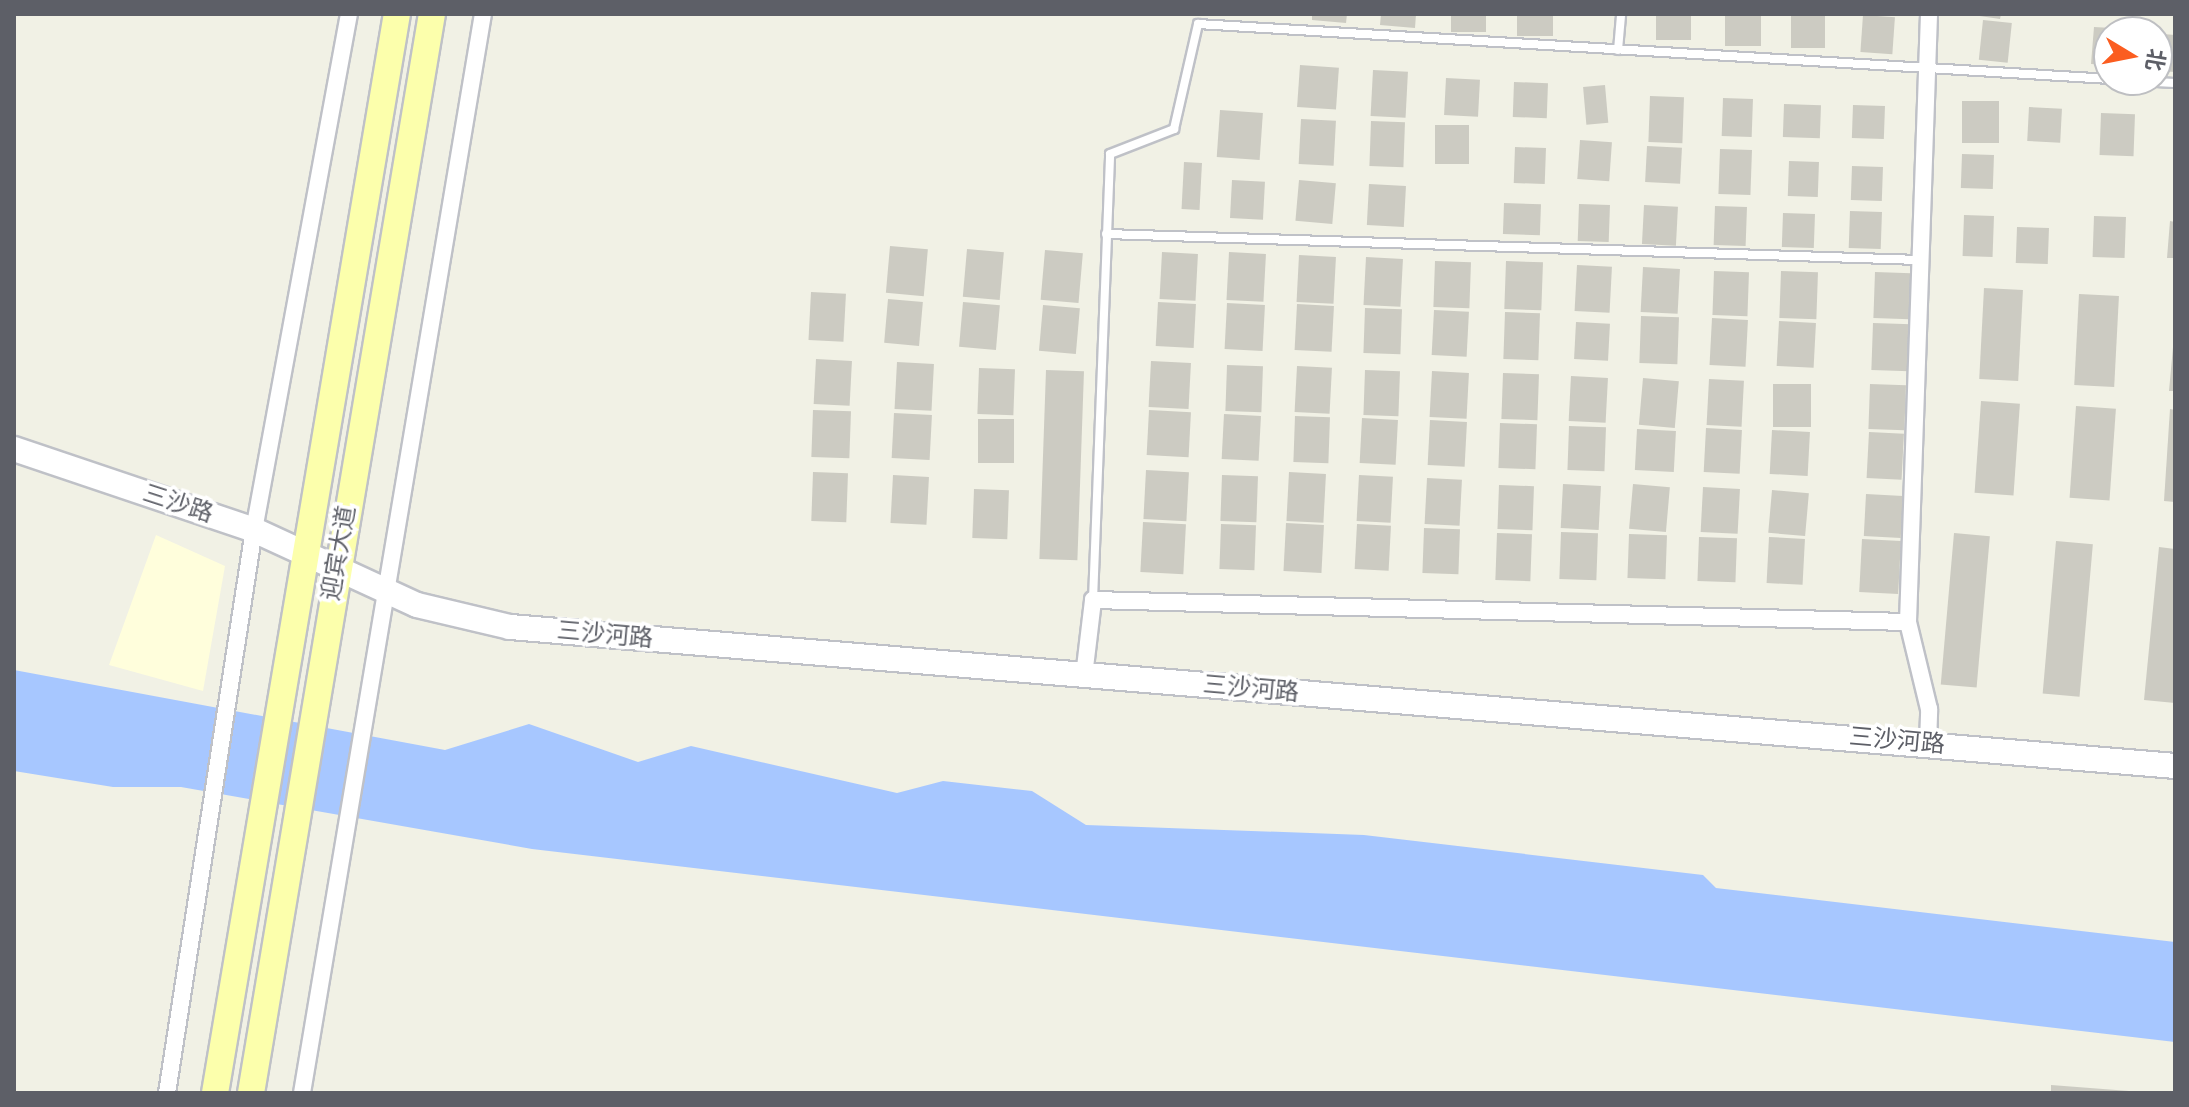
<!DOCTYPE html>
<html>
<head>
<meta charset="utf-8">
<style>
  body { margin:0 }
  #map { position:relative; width:2189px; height:1107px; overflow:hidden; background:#f1f1e5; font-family:"Nunito Sans","Noto Sans SC",sans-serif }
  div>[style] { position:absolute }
  .commercial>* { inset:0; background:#fffedc }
  .water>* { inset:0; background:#a7c7ff }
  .building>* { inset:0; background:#cccbc2; transform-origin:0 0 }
  .roads { filter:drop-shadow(2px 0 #bfc1c7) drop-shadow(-2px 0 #bfc1c7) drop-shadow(0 2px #bfc1c7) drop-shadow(0 -2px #bfc1c7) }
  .lane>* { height:8px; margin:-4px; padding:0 4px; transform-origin:4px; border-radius:4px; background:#fff }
  .street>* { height:16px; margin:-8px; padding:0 8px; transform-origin:8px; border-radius:8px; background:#fff }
  .secondary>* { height:24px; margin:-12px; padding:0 12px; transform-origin:12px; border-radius:12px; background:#fff }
  .primary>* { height:26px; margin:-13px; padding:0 13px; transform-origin:13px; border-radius:13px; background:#fcffac }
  span { translate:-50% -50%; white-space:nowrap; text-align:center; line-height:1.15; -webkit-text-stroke:7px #fff; paint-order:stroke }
  .street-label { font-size:24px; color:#5d5f67 }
  .frame { position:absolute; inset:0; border:16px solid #5d5f67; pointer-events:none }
  .north { position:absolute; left:2093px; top:16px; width:80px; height:80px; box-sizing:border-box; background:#fff; border:2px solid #bebfc2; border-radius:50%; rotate:100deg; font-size:22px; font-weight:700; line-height:32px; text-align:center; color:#5d5f67 }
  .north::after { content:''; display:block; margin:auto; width:28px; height:36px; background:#fb5d20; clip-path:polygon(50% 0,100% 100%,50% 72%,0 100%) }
</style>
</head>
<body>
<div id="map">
  <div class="commercial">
    <div style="clip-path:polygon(156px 535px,225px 566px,203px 691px,109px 665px)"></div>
  </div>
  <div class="water">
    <div style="clip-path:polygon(14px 670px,445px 750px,529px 724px,638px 762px,691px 746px,897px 793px,943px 781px,1032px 791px,1086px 825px,1364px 835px,1703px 875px,1716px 888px,2175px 942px,2175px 1042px,532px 849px,181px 787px,113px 787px,14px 771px)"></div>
  </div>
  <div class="building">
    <div style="clip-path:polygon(1312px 14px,1347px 14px,1346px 23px,1312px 20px)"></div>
    <div style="clip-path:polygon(1381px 14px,1416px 14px,1415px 28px,1380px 25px)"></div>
    <div style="left:1451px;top:14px;width:35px;height:18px"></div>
    <div style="left:1517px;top:14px;width:36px;height:22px"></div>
    <div style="left:1656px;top:14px;width:35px;height:26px"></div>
    <div style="left:1725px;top:14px;width:36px;height:32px"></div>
    <div style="left:1791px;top:14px;width:34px;height:34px"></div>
    <div style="clip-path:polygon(1966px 14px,2001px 14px,2000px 19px)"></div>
    <div style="left:1863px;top:15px;width:32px;height:37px;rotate:4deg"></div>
    <div style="left:1983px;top:20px;width:29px;height:40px;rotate:6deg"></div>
    <div style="clip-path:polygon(2094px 27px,2130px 29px,2109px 32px,2109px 65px,2091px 64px)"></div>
    <div style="clip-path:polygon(2163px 34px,2175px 35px,2175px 72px,2160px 71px)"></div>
    <div style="left:1300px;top:65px;width:39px;height:42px;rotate:4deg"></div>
    <div style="left:1373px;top:70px;width:35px;height:46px;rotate:3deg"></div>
    <div style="left:1446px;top:78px;width:34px;height:37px;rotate:3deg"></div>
    <div style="left:1514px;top:82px;width:34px;height:35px;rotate:2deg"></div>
    <div style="left:1605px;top:85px;width:38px;height:22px;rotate:85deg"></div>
    <div style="left:1650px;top:96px;width:34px;height:46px;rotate:2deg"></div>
    <div style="left:1723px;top:98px;width:30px;height:38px;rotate:2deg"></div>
    <div style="left:1962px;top:101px;width:37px;height:42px"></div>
    <div style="left:1784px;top:104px;width:37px;height:33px;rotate:2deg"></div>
    <div style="left:1853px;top:105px;width:32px;height:33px;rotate:2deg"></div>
    <div style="left:2029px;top:107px;width:33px;height:34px;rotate:3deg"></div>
    <div style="left:1220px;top:110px;width:43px;height:47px;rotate:4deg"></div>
    <div style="left:2101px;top:113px;width:34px;height:42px;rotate:2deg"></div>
    <div style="left:1301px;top:119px;width:35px;height:45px;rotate:3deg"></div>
    <div style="left:1371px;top:121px;width:34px;height:45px;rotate:2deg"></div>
    <div style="left:1435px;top:125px;width:34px;height:39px"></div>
    <div style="left:1580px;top:140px;width:32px;height:39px;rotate:4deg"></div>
    <div style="left:1647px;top:146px;width:35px;height:36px;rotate:3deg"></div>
    <div style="left:1515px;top:147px;width:31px;height:36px;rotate:2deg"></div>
    <div style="left:1720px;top:149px;width:32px;height:45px;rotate:2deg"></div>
    <div style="left:1962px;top:154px;width:32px;height:34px;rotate:2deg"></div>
    <div style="left:1789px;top:161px;width:30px;height:35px;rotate:2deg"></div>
    <div style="left:1184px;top:162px;width:18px;height:47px;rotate:3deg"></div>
    <div style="left:1852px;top:166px;width:31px;height:34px;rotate:2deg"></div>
    <div style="left:1232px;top:180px;width:33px;height:38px;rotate:3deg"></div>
    <div style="left:1299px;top:180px;width:37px;height:41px;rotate:5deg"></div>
    <div style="left:1369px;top:184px;width:37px;height:41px;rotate:3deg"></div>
    <div style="left:1504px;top:203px;width:37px;height:31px;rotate:2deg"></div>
    <div style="left:1579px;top:204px;width:31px;height:37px;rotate:2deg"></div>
    <div style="left:1644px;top:205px;width:34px;height:39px;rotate:3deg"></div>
    <div style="left:1715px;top:206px;width:32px;height:39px;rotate:2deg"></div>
    <div style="left:1850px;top:211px;width:32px;height:37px;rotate:2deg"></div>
    <div style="left:1783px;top:213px;width:32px;height:34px;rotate:2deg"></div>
    <div style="left:1964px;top:215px;width:30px;height:41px;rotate:2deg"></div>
    <div style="left:2094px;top:216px;width:32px;height:41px;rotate:2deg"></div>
    <div style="clip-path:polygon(2170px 221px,2175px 222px,2175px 258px,2167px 258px)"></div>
    <div style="left:2017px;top:227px;width:32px;height:36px;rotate:2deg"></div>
    <div style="left:890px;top:246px;width:38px;height:47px;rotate:5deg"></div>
    <div style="left:967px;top:249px;width:37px;height:48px;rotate:5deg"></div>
    <div style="left:1045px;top:250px;width:38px;height:50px;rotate:5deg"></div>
    <div style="left:1162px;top:252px;width:36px;height:47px;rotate:3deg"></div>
    <div style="left:1229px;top:252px;width:37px;height:48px;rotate:3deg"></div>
    <div style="left:1299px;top:255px;width:37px;height:47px;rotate:3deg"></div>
    <div style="left:1366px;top:257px;width:37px;height:48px;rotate:3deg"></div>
    <div style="left:1435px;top:261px;width:36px;height:46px;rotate:2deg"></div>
    <div style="left:1506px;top:261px;width:37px;height:48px;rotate:2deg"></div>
    <div style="left:1577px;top:265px;width:35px;height:46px;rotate:3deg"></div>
    <div style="left:1643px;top:267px;width:37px;height:45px;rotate:3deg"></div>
    <div style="left:1714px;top:271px;width:35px;height:44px;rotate:2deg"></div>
    <div style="left:1781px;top:271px;width:37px;height:47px;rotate:2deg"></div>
    <div style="left:1875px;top:272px;width:36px;height:46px;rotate:2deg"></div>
    <div style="left:1984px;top:288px;width:39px;height:91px;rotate:3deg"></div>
    <div style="left:811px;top:292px;width:35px;height:48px;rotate:3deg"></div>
    <div style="left:2079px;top:294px;width:40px;height:91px;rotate:3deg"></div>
    <div style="left:888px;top:299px;width:35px;height:44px;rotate:5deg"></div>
    <div style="left:963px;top:302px;width:37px;height:45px;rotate:5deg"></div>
    <div style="left:1158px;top:302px;width:38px;height:44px;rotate:3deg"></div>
    <div style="left:1227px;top:303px;width:38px;height:46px;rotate:3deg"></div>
    <div style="left:1297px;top:304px;width:37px;height:46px;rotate:3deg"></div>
    <div style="left:1043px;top:305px;width:37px;height:46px;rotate:5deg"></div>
    <div style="left:1365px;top:308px;width:37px;height:45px;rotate:2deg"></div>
    <div style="left:1434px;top:310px;width:35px;height:45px;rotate:3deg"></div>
    <div style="left:1505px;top:312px;width:35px;height:47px;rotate:2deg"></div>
    <div style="left:1641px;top:316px;width:38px;height:47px;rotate:2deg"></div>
    <div style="left:1712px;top:318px;width:36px;height:47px;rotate:3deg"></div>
    <div style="left:1779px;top:321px;width:37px;height:45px;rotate:3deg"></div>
    <div style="left:1576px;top:322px;width:34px;height:37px;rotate:3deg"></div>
    <div style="left:1873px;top:323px;width:38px;height:47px;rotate:2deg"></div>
    <div style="clip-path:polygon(2175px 325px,2175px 391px,2169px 391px)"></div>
    <div style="left:816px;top:359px;width:36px;height:45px;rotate:3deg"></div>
    <div style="left:1151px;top:361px;width:40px;height:46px;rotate:3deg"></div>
    <div style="left:897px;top:362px;width:37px;height:47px;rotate:3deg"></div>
    <div style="left:1227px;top:365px;width:36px;height:46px;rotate:2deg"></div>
    <div style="left:1297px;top:366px;width:35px;height:46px;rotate:3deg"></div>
    <div style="left:979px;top:368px;width:36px;height:46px;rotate:2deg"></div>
    <div style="left:1046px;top:370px;width:38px;height:189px;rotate:2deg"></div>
    <div style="left:1365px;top:370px;width:35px;height:45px;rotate:2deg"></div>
    <div style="left:1432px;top:371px;width:37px;height:46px;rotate:3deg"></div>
    <div style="left:1503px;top:373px;width:36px;height:46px;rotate:2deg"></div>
    <div style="left:1571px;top:376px;width:37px;height:45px;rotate:3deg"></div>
    <div style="left:1643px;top:378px;width:36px;height:47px;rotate:5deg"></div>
    <div style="left:1709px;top:379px;width:35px;height:46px;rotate:3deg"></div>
    <div style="left:1773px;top:384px;width:38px;height:43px"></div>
    <div style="left:1870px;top:384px;width:36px;height:45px;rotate:2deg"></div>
    <div style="left:1981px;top:401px;width:39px;height:92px;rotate:4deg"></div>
    <div style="left:2076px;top:406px;width:40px;height:92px;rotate:4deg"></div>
    <div style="clip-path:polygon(2170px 409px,2175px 410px,2175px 502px,2164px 501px)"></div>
    <div style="left:813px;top:410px;width:38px;height:47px;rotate:2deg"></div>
    <div style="left:1149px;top:410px;width:42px;height:45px;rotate:3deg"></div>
    <div style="left:894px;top:413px;width:38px;height:45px;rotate:3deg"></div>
    <div style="left:1224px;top:414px;width:37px;height:45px;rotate:3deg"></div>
    <div style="left:1295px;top:416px;width:35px;height:46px;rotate:2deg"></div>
    <div style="left:1362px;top:418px;width:36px;height:45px;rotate:3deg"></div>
    <div style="left:978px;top:419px;width:36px;height:44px"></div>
    <div style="left:1430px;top:420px;width:37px;height:45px;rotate:3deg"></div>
    <div style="left:1500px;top:423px;width:37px;height:45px;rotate:2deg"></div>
    <div style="left:1569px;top:426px;width:37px;height:44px;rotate:2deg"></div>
    <div style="left:1706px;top:428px;width:36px;height:44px;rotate:3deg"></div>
    <div style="left:1637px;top:429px;width:39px;height:41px;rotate:3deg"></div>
    <div style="left:1772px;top:430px;width:38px;height:44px;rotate:3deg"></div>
    <div style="left:1869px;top:432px;width:35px;height:46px;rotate:3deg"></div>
    <div style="left:1146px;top:470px;width:43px;height:49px;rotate:3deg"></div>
    <div style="left:813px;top:472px;width:35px;height:49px;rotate:2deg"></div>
    <div style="left:1289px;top:472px;width:37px;height:49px;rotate:3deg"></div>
    <div style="left:893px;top:475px;width:36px;height:48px;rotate:3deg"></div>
    <div style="left:1222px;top:475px;width:36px;height:46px;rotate:2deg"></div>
    <div style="left:1359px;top:475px;width:34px;height:46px;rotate:3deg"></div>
    <div style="left:1427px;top:478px;width:35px;height:46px;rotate:3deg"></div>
    <div style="left:1563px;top:484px;width:38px;height:44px;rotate:3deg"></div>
    <div style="left:1633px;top:484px;width:37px;height:45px;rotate:5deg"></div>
    <div style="left:1499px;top:485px;width:35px;height:44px;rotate:2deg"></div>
    <div style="left:1703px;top:487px;width:37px;height:45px;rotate:3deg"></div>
    <div style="left:974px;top:489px;width:35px;height:49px;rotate:2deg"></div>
    <div style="left:1772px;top:490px;width:37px;height:43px;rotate:5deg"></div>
    <div style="left:1866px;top:494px;width:37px;height:42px;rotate:3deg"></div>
    <div style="left:1143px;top:522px;width:43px;height:50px;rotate:3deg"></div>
    <div style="left:1286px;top:523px;width:38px;height:48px;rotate:3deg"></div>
    <div style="left:1221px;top:524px;width:35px;height:45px;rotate:2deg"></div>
    <div style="left:1357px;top:524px;width:34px;height:45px;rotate:3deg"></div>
    <div style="left:1424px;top:528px;width:36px;height:45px;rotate:2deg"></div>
    <div style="left:1561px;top:532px;width:37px;height:47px;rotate:2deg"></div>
    <div style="left:1497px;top:533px;width:35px;height:47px;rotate:2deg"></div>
    <div style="left:1954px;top:533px;width:36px;height:152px;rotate:5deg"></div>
    <div style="left:1629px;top:534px;width:38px;height:44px;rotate:2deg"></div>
    <div style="left:1699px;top:537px;width:38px;height:44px;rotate:2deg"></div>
    <div style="left:1769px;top:537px;width:36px;height:46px;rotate:3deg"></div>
    <div style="left:1862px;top:539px;width:39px;height:53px;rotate:3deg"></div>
    <div style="left:2056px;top:541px;width:37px;height:153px;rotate:5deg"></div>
    <div style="clip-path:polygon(2159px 547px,2175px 549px,2175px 703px,2144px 700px)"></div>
    <div style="clip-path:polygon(2051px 1085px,2129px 1091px,2129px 1093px,2051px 1093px)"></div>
  </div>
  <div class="roads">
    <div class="lane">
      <div style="left:1618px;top:50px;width:36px;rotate:-85deg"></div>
      <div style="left:2119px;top:80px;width:56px;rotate:3.1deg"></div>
      <div style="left:1106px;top:234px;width:815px;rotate:1.83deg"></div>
      <div style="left:1093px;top:600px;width:446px;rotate:-87.8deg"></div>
      <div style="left:1110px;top:154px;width:69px;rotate:-21.3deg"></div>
      <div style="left:1174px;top:129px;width:108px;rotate:-77.1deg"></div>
      <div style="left:1198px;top:24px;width:913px;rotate:3.45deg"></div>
    </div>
    <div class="street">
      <div style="left:1084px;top:676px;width:77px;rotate:-83.2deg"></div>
      <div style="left:1093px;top:600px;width:815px;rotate:1.55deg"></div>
      <div style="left:1928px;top:744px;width:35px;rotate:-88deg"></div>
      <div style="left:1929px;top:709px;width:89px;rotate:-103.6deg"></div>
      <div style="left:1908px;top:622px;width:608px;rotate:-88.02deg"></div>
      <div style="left:167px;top:1093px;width:570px;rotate:-81.22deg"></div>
      <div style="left:254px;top:530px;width:525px;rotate:-79.57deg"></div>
      <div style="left:302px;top:1093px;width:1094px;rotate:-80.48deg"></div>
    </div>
    <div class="secondary">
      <div style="left:14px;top:449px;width:253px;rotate:18.6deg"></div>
      <div style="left:254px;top:530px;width:179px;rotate:24.7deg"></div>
      <div style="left:417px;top:605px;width:96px;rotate:13.3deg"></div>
      <div style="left:510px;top:627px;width:1671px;rotate:4.77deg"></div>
    </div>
    <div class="primary">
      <div style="left:215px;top:1093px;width:1094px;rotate:-80.43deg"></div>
      <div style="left:251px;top:1093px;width:1094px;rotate:-80.48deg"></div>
    </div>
  </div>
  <div class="street-label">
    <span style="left:178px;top:504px;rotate:18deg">三沙路</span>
    <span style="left:339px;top:553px;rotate:-80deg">迎宾大道</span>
    <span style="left:605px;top:635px;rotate:5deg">三沙河路</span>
    <span style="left:1251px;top:689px;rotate:5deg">三沙河路</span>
    <span style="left:1897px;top:741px;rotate:5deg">三沙河路</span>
  </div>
  <div class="frame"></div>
  <div class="north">北</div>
</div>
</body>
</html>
